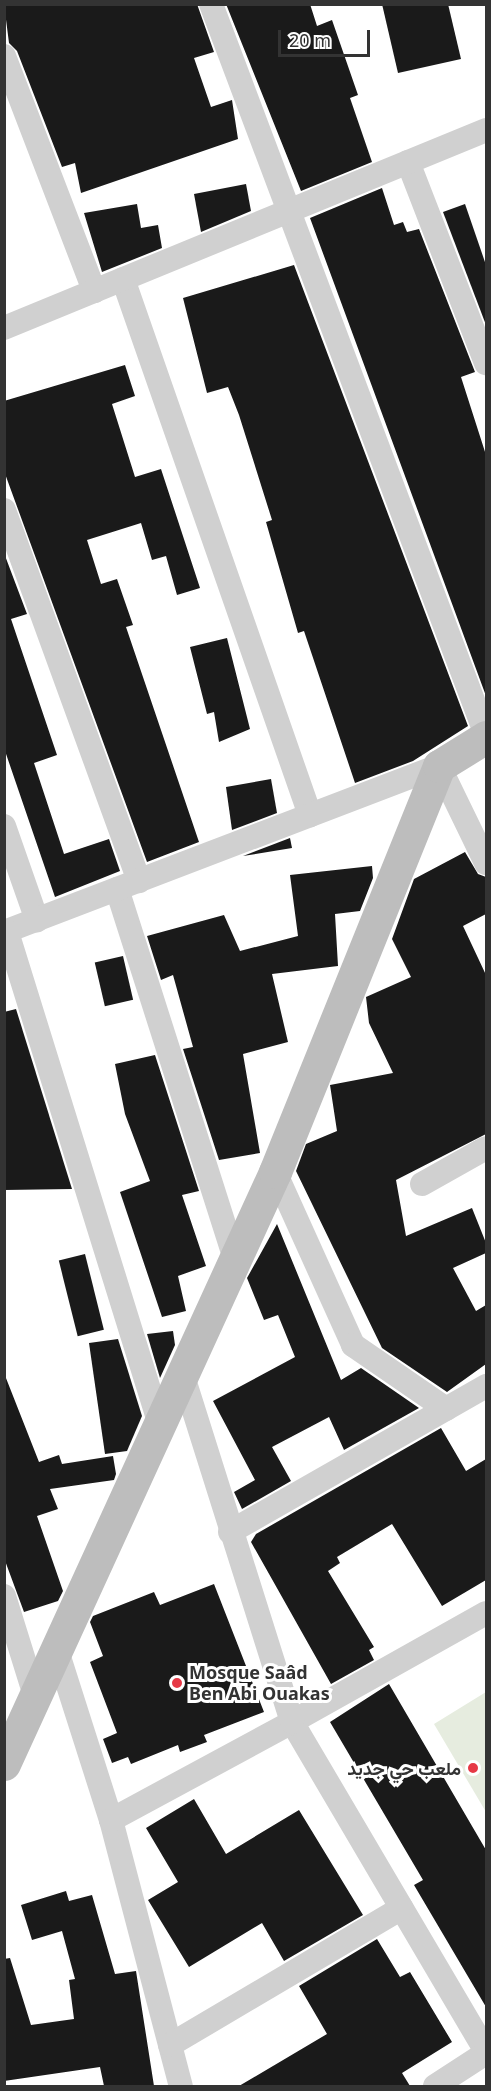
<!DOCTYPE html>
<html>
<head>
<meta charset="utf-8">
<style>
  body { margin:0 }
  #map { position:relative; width:491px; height:2091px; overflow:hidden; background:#fff; font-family:"Noto Sans",Vazirmatn,sans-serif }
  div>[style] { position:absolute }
  .green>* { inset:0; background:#e6ecdf }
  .building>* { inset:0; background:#1a1a1a; transform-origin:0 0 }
  .street>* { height:24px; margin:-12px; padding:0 12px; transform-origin:12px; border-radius:12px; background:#d0d0d0 }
  .secondary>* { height:33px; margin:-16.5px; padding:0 16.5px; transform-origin:16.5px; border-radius:16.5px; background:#bdbdbd }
  .dots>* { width:16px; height:16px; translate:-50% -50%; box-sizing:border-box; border:3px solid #fff; border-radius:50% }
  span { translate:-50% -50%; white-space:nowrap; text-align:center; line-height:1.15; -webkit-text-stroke:6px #fff; paint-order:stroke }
  .poi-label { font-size:18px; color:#333; font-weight:700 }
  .left { translate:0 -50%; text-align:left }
  .right { translate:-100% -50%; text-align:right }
  .frame { position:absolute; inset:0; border:6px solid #333; pointer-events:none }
  .scale { position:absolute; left:278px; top:30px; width:92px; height:27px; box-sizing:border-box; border:3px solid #333; border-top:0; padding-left:8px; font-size:18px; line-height:21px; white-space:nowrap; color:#333; -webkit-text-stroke:4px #fff; paint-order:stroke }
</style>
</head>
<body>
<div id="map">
  <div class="green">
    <div style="clip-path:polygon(486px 1692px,486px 1812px,434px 1724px)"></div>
  </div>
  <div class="building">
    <div style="clip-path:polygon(4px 4px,197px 4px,214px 52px,194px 58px,211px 107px,232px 100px,238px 139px,81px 193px,75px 163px,62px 167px,17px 51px,9px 43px)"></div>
    <div style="clip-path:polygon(226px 4px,310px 4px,317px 26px,332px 20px,358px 95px,350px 98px,372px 162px,301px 191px)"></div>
    <div style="clip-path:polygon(382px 4px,448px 4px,461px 59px,398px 73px)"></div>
    <div style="clip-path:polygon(246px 184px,251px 211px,201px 232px,194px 194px)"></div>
    <div style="clip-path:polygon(382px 188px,394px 225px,403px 222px,407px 232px,419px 229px,475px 372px,461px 377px,486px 455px,486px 696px,310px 218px)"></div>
    <div style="clip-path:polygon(137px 204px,141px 228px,158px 225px,162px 248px,102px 272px,84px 213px)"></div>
    <div style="clip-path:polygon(465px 204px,486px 265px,486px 325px,443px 212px)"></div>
    <div style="clip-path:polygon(294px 265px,468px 726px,413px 761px,355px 783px,304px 631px,298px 633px,266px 522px,272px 520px,239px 415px,228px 387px,207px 393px,183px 298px)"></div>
    <div style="clip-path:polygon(125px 365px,135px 396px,112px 404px,135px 477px,161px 469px,200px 588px,177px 595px,166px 556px,152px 560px,141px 523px,87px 540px,101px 584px,117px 579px,133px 625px,126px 627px,199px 842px,147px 862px,4px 471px,4px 401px)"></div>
    <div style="clip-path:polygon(4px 553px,27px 614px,11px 619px,57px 755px,34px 763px,64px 854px,109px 839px,120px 871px,55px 897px,4px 748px)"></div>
    <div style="clip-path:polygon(227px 638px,250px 729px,219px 742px,214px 712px,207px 714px,190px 647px)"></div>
    <div style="clip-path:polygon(271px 779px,277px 813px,232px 830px,226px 787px)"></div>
    <div style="clip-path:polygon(290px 838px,292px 848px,243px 856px)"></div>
    <div style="clip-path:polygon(465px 852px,478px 874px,486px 877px,486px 914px,463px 926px,486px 975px,486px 1134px,396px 1180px,406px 1236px,472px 1208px,486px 1243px,486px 1253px,453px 1268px,476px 1311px,486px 1305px,486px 1364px,447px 1392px,382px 1348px,296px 1171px,306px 1144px,337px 1131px,330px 1085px,393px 1073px,369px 1023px,366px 997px,411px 977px,392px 939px,414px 879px)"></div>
    <div style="clip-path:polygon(372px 866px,373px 878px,360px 911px,335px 914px,338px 966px,272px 974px,288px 1042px,243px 1054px,260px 1153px,219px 1160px,183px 1049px,193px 1047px,173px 975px,161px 980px,147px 936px,224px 915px,240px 951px,298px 936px,290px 875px)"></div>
    <div style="left:123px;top:956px;width:45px;height:29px;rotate:77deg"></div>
    <div style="clip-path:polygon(16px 1009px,72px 1189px,4px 1190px,4px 1012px)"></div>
    <div style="clip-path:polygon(155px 1055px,199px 1191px,182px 1195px,206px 1266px,178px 1276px,186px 1311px,162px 1317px,120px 1192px,150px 1181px,125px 1114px,115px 1064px)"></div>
    <div style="clip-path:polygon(277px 1224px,341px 1380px,361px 1368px,419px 1408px,344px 1450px,329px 1417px,272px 1447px,291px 1481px,242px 1509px,234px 1492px,255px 1480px,213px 1401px,295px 1357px,278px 1315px,264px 1320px,247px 1278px)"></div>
    <div style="left:85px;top:1254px;width:78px;height:27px;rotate:76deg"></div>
    <div style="clip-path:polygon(173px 1331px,175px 1345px,160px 1378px,147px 1334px)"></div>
    <div style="clip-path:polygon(118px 1339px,142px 1416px,127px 1451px,105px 1454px,89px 1343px)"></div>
    <div style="clip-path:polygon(4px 1373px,39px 1462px,59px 1455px,62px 1464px,113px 1456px,116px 1474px,114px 1480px,50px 1489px,58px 1509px,37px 1516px,63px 1591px,58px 1601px,24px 1612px,4px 1558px)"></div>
    <div style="clip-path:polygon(441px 1428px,466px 1471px,486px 1459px,486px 1580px,442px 1606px,392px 1524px,337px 1557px,340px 1563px,328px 1571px,374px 1647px,369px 1650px,374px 1660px,331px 1684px,251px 1542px,256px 1534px)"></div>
    <div style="clip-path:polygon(214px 1584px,264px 1712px,204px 1735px,207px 1742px,180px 1752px,178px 1745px,131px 1764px,128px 1757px,112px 1763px,103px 1739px,117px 1733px,90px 1662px,103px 1656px,90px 1622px,93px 1616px,154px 1592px,160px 1605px)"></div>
    <div style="clip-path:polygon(389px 1684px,486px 1850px,486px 2007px,414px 1885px,423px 1880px,330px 1722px)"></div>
    <div style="clip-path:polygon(194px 1799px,226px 1854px,299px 1810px,363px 1915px,284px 1961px,262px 1923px,189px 1967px,148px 1900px,178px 1882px,146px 1828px)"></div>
    <div style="clip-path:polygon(66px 1891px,69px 1901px,92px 1895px,115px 1974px,136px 1971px,154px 2086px,104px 2086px,100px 2067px,4px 2081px,4px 1959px,10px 1958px,31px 2025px,74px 2019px,69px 1980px,75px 1979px,62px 1931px,32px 1940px,21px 1905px)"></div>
    <div style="clip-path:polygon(377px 1939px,400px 1977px,410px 1972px,452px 2042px,402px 2073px,410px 2086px,239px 2086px,327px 2034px,299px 1986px)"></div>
  </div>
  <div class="street">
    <div style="left:211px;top:4px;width:781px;rotate:69.38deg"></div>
    <div style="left:4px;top:56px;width:252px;rotate:69deg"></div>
    <div style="left:408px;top:162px;width:216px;rotate:68.8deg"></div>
    <div style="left:123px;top:279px;width:568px;rotate:70.77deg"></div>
    <div style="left:4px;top:328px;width:521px;rotate:-22.33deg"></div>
    <div style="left:4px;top:510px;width:395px;rotate:70deg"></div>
    <div style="left:4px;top:826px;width:100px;rotate:70.7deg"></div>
    <div style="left:117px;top:889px;width:391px;rotate:72.3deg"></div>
    <div style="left:4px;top:932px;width:466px;rotate:-20.9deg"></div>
    <div style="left:439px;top:766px;width:108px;rotate:64.1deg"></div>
    <div style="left:7px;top:932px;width:519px;rotate:72.75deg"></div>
    <div style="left:275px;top:1172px;width:190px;rotate:65.7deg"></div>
    <div style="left:353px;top:1345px;width:113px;rotate:34.5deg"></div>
    <div style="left:422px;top:1184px;width:73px;rotate:-29.4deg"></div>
    <div style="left:230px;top:1532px;width:295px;rotate:-29.7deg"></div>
    <div style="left:4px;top:1596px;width:108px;rotate:72.7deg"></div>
    <div style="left:486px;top:1613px;width:223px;rotate:150.7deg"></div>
    <div style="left:292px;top:1722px;width:383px;rotate:59.5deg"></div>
    <div style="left:58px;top:1654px;width:174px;rotate:72.3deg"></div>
    <div style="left:111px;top:1820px;width:275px;rotate:75.3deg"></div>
    <div style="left:111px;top:1820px;width:206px;rotate:-28.4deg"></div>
    <div style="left:292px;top:1722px;width:360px;rotate:-107.5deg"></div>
    <div style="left:170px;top:2045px;width:269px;rotate:-30.6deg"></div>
    <div style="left:435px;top:2086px;width:61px;rotate:-32.9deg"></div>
  </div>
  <div class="secondary">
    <div style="left:4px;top:1764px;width:651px;rotate:-65.4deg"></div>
    <div style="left:275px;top:1172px;width:438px;rotate:-68deg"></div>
    <div style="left:439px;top:766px;width:55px;rotate:-31.7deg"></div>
  </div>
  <div class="dots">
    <div style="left:177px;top:1683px;background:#e63946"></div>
    <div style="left:473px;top:1768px;background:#e63946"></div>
  </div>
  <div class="poi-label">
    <span class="left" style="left:189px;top:1683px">Mosque Saâd<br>Ben Abi Ouakas</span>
    <span class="right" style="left:461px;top:1768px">ملعب حي جديد</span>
  </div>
  <div class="frame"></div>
  <div class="scale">20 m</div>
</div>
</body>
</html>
